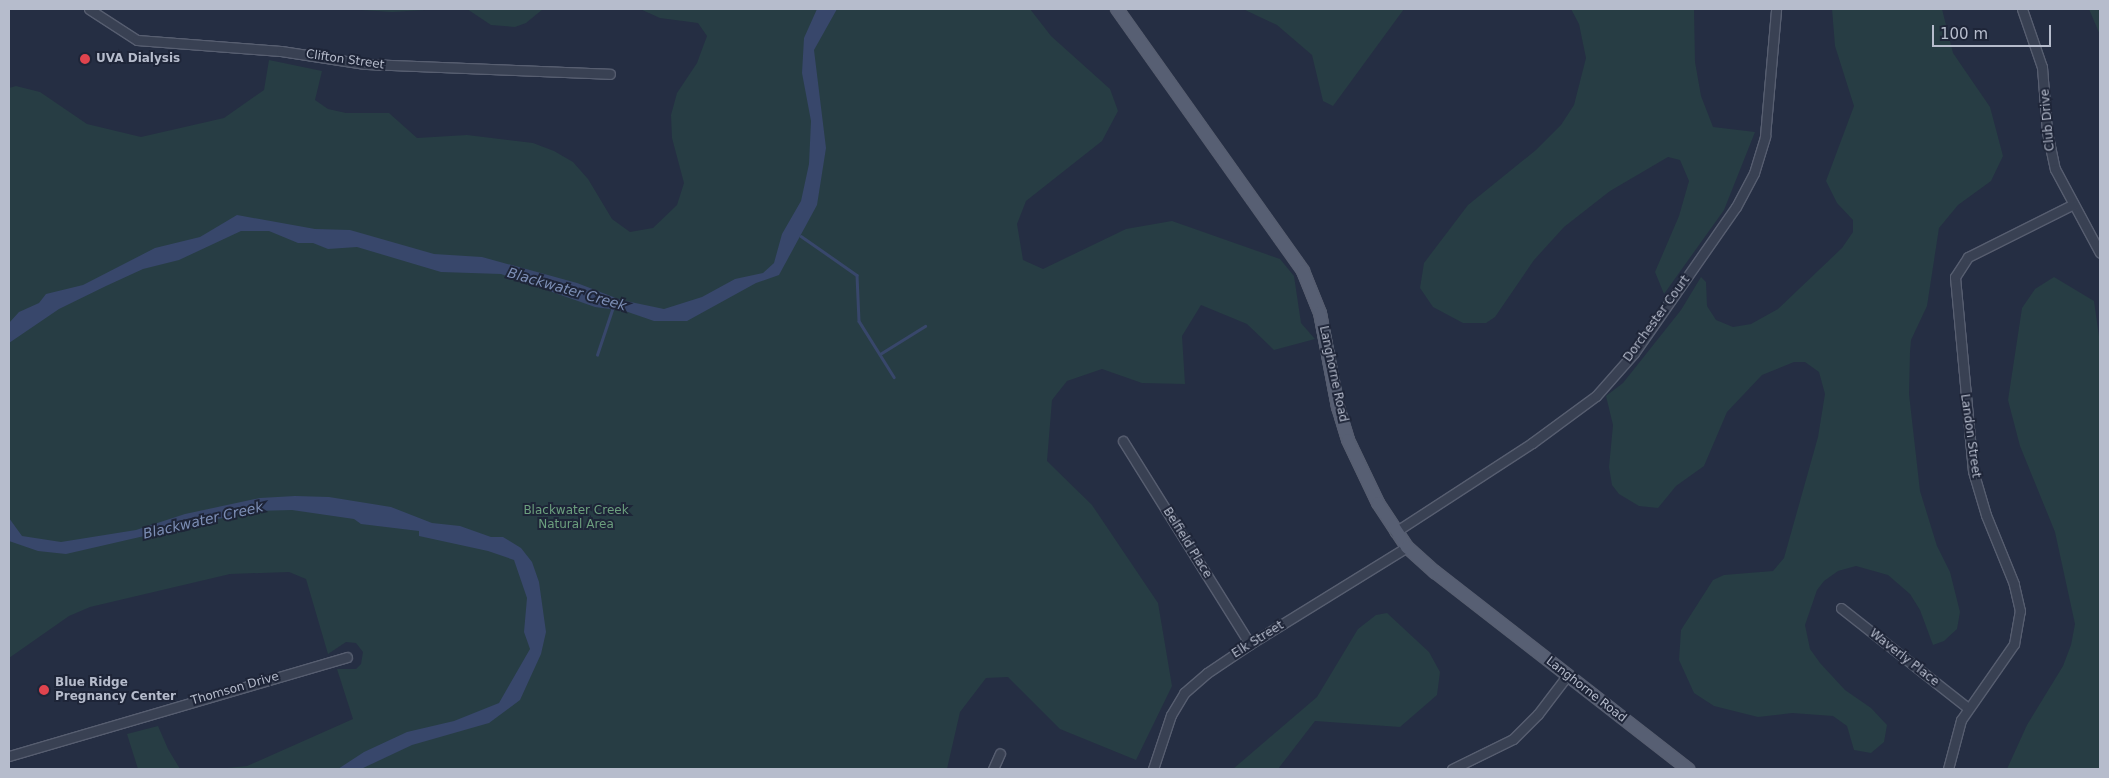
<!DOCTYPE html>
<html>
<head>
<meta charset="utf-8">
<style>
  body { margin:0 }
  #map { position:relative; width:2109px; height:778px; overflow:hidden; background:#252e43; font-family:"DejaVu Sans",sans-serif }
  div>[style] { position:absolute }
  .green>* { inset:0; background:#273d44 }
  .water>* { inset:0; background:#38476b }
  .stream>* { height:2.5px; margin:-1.25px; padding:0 1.25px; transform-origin:1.25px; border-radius:1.25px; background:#38476b }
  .roads { filter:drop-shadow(1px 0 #575e70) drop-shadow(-1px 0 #575e70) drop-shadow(0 1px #575e70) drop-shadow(0 -1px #575e70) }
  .minor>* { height:9px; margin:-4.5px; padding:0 4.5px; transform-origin:4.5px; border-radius:4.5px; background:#394153 }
  .primary>* { height:12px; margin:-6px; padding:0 6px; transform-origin:6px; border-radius:6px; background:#575f73 }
  .dots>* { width:14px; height:14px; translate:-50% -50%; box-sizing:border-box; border:2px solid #1e2538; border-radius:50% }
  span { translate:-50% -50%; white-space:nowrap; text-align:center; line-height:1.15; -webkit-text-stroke:4px #1e2538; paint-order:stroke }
  .poi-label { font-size:12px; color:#b6bccc; font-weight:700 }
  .left { translate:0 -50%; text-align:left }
  .street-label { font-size:12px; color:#b6bccc }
  .park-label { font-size:12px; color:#6c9f7e }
  .water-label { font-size:14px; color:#7c8eb5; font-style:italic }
  .frame { position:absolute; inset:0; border:10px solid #b6bccc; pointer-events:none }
  .scale { position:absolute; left:1932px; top:25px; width:119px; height:22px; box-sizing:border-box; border:2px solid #b6bccc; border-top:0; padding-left:6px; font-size:15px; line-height:18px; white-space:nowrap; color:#b6bccc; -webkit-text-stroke:4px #1e2538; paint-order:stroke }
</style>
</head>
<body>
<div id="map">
  <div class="green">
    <div style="clip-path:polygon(345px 9px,441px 9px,392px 12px)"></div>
    <div style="clip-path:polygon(467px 9px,543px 9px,526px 23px,515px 27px,491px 25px)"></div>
    <div style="clip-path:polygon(640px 9px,1030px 9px,1051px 36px,1110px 89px,1118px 111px,1102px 141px,1026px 201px,1017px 224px,1023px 260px,1043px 269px,1126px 229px,1172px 221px,1280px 259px,1294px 276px,1301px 323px,1315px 339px,1274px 350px,1247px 324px,1201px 305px,1182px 336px,1185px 384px,1142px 383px,1102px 369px,1067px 381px,1052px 400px,1047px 461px,1092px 505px,1158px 603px,1172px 686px,1136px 760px,1060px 729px,1008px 677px,986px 678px,960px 712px,947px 769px,217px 769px,247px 766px,353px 719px,337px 669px,356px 669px,361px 664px,363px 652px,356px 643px,346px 642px,328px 654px,306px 579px,289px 572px,230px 574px,90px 607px,69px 616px,9px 658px,9px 88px,16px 86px,40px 92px,87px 124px,141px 137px,224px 118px,264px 90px,269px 60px,322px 71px,315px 100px,328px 109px,346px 113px,389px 113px,417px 138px,467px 135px,533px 143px,554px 151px,573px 162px,588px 179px,612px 219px,630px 232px,653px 228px,677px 205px,684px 183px,672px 138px,671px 115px,677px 93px,697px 63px,707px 36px,698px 23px,660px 18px)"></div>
    <div style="clip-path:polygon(1243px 9px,1404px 9px,1333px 106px,1323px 101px,1312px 55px,1277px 25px)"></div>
    <div style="clip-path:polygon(1571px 9px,1694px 9px,1695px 62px,1701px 96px,1713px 127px,1755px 132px,1724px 210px,1664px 294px,1655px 272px,1679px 216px,1689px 181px,1680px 160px,1668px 157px,1610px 191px,1564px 227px,1534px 260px,1495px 317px,1486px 323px,1463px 323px,1433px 307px,1420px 288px,1424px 263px,1468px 205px,1536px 150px,1561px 125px,1574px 105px,1586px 58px,1579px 24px)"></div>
    <div style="clip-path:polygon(1832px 9px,1942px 9px,1953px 53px,1990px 107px,2003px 156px,1991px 181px,1958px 205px,1939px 228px,1927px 306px,1911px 340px,1910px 352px,1909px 394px,1920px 491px,1937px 546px,1950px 572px,1960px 612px,1957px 629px,1944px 641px,1933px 645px,1920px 610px,1910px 594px,1888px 575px,1856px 566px,1838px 571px,1824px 581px,1817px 590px,1805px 625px,1810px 649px,1820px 663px,1845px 690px,1871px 708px,1887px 725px,1884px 742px,1871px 753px,1854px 750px,1847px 726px,1833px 716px,1792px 713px,1758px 717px,1714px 706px,1694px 693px,1679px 660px,1681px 630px,1713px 580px,1724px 575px,1773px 571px,1784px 558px,1818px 437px,1825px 394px,1819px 372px,1805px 362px,1794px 362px,1762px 375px,1727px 412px,1704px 466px,1676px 486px,1658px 508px,1639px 506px,1619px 494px,1612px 485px,1609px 467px,1613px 425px,1606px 396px,1623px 383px,1681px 310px,1701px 277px,1706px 282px,1707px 306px,1716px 320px,1733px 327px,1751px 324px,1778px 309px,1842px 248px,1853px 232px,1853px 220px,1837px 203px,1826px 181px,1854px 106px,1835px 46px)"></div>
    <div style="clip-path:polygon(2089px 9px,2100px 9px,2100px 35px)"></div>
    <div style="clip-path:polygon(2054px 277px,2094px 301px,2100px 343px,2100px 769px,2007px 769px,2027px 725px,2063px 666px,2071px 645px,2075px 624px,2055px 532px,2020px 446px,2008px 400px,2022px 308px,2035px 289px)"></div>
    <div style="clip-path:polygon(1387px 613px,1429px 652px,1440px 672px,1437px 695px,1400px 727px,1315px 721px,1278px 769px,1233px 769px,1317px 697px,1358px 629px,1376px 615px)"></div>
    <div style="clip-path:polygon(158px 726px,168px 749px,180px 769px,138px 769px,127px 734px)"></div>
  </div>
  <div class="water">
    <div style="clip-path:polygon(817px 9px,837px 9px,814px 50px,826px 148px,817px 205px,779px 275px,756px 283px,687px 321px,654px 321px,625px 311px,595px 307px,501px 274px,441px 272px,357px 247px,328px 249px,313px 243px,298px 243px,269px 231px,241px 231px,179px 260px,143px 269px,106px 286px,59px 309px,9px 343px,9px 323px,19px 312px,39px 303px,46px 294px,83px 285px,155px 248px,200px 237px,237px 215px,315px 229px,350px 230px,434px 254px,482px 257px,577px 283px,621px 300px,664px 309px,702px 297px,735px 279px,763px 273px,774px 263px,782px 234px,801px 201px,809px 164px,811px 121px,802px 73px,804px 38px)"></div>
    <div style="clip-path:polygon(295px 496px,329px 497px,391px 507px,432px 523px,460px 526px,491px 537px,503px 537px,521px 548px,532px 562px,539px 582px,546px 632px,541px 654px,520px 700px,489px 723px,412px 745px,361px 769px,338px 769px,364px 752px,407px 732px,454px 721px,499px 703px,530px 649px,524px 632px,527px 598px,514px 560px,488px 551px,419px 536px,419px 531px,361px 524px,354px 519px,292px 510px,253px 511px,66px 554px,38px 551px,9px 541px,9px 518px,22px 536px,61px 542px,136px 530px,185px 514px,260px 498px)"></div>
  </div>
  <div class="stream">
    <div style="left:801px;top:236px;width:68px;rotate:34.9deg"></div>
    <div style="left:857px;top:275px;width:46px;rotate:87.5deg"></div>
    <div style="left:859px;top:321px;width:66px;rotate:58deg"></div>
    <div style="left:880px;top:354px;width:53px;rotate:-31.9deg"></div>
    <div style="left:597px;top:355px;width:51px;rotate:-71.6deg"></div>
  </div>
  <div class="roads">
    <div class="minor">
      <div style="left:89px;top:9px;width:57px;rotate:32.9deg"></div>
      <div style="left:137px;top:40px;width:144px;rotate:4.4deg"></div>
      <div style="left:281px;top:51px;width:85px;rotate:8.8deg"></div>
      <div style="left:365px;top:64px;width:245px;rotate:2.3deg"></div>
      <div style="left:2022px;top:9px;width:61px;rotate:71deg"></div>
      <div style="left:2042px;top:67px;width:65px;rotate:85.6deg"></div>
      <div style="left:2047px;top:132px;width:38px;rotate:78deg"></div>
      <div style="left:2055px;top:169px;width:95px;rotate:61.8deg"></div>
      <div style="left:1123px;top:441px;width:239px;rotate:58deg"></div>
      <div style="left:1395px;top:532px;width:163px;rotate:-33deg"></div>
      <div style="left:1532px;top:443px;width:79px;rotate:-36.3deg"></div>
      <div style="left:1596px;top:396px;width:57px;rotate:-48.5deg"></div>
      <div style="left:1634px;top:353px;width:178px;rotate:-55.1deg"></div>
      <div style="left:1736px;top:207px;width:38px;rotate:-62deg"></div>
      <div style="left:1754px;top:173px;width:39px;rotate:-73deg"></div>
      <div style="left:1765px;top:136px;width:127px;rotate:-85deg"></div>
      <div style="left:1841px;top:608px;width:162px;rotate:38.2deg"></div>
      <div style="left:9px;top:756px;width:352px;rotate:-16.3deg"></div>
      <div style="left:993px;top:769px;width:17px;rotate:-66deg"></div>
      <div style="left:1153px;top:769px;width:57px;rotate:-71.6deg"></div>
      <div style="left:1171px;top:715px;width:26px;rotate:-59deg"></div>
      <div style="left:1184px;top:693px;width:30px;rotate:-41deg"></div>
      <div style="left:1207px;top:673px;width:52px;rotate:-34deg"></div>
      <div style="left:1250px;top:644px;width:185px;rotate:-31.7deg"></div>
      <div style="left:1452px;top:769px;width:68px;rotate:-26.2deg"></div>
      <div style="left:1513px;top:739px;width:35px;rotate:-45deg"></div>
      <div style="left:1538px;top:714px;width:48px;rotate:-52.7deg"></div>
      <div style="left:1948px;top:769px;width:51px;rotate:-75.1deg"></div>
      <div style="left:1961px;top:720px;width:93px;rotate:-55.1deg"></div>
      <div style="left:2014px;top:644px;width:34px;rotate:-80deg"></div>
      <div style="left:2020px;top:611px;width:28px;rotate:-103deg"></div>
      <div style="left:2014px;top:584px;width:74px;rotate:-112.1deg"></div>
      <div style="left:1986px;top:515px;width:46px;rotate:-106.5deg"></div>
      <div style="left:1973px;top:471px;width:195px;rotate:-95.3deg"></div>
      <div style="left:1955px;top:277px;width:24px;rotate:-57deg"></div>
      <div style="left:1968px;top:257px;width:116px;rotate:-26.6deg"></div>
    </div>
    <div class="primary">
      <div style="left:1117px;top:9px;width:321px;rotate:54.6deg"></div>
      <div style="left:1303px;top:271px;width:45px;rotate:68deg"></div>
      <div style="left:1320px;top:313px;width:96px;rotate:79.2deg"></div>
      <div style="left:1338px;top:407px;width:34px;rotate:73deg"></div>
      <div style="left:1348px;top:440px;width:70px;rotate:64.5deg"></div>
      <div style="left:1378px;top:503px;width:53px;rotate:56.6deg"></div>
      <div style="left:1407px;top:547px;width:38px;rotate:42deg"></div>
      <div style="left:1435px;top:572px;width:321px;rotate:37.9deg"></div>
    </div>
  </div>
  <div class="dots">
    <div style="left:85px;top:59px;background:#e0444e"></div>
    <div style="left:44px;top:690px;background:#e0444e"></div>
  </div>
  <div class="poi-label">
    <span class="left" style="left:96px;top:59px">UVA Dialysis</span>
    <span class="left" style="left:55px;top:690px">Blue Ridge<br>Pregnancy Center</span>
  </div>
  <div class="street-label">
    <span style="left:345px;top:60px;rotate:8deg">Clifton Street</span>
    <span style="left:2048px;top:120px;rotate:-95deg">Club Drive</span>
    <span style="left:1657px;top:319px;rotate:-54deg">Dorchester Court</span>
    <span style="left:1333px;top:374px;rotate:78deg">Langhorne Road</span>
    <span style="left:1970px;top:436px;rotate:82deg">Landon Street</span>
    <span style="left:1187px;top:543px;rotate:58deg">Belfield Place</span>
    <span style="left:1258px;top:640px;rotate:-32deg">Elk Street</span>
    <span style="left:1904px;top:658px;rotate:38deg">Waverly Place</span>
    <span style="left:235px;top:689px;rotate:-16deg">Thomson Drive</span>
    <span style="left:1586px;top:690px;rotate:38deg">Langhorne Road</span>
  </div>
  <div class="park-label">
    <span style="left:576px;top:518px">Blackwater Creek<br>Natural Area</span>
  </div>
  <div class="water-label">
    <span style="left:567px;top:289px;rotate:16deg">Blackwater Creek</span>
    <span style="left:203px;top:520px;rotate:-13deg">Blackwater Creek</span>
  </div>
  <div class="frame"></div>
  <div class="scale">100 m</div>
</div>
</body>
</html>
